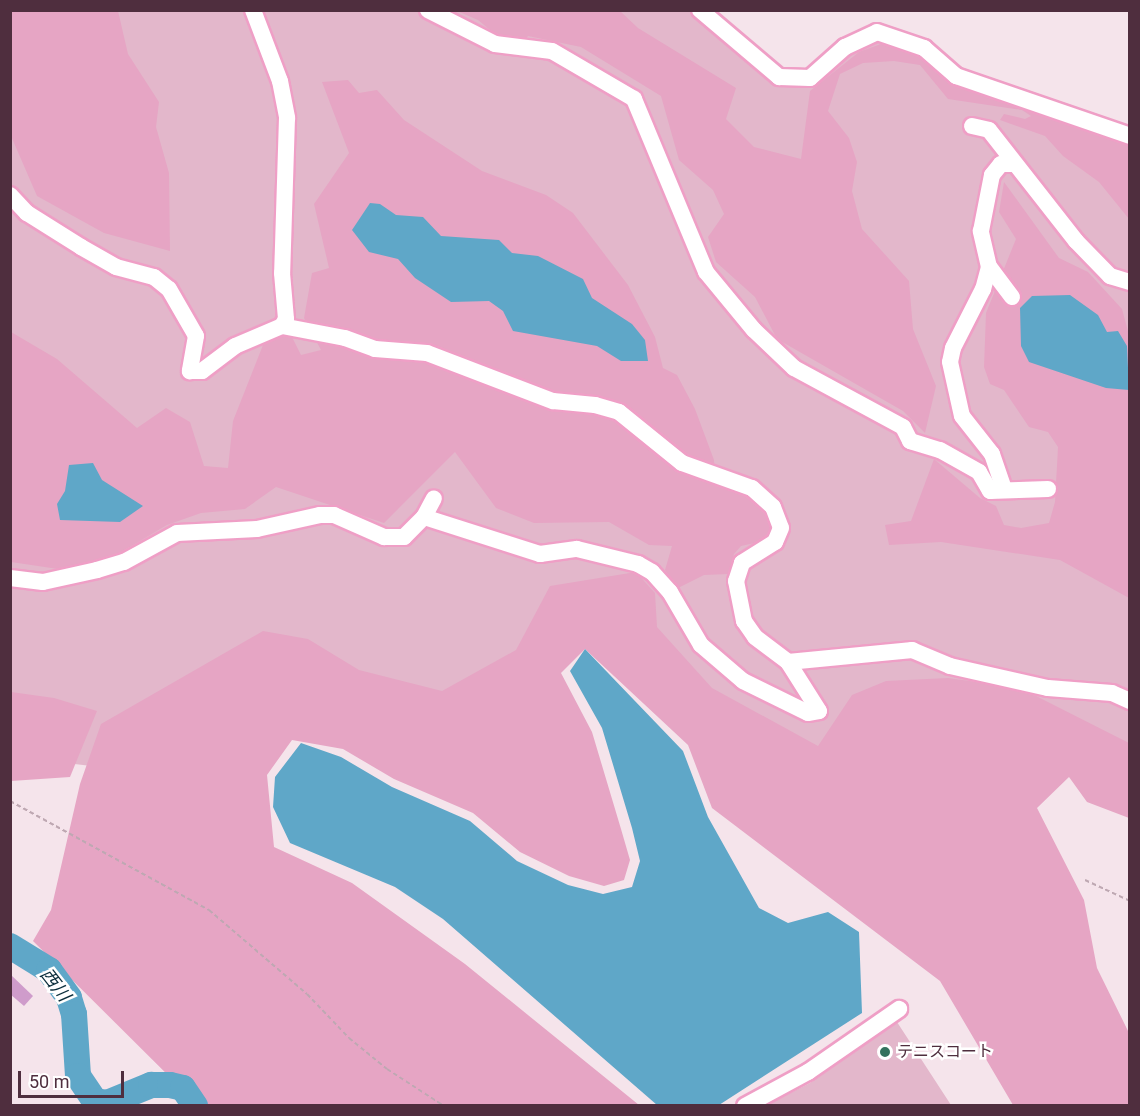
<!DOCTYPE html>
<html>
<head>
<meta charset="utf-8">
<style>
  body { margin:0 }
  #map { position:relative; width:1140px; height:1116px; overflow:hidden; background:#f5e4eb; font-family:Roboto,"Noto Sans JP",sans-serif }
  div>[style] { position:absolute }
  .green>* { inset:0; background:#e3b7cb }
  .forest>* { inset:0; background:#e6a5c4 }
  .water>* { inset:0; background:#5fa7c8 }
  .river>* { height:26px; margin:-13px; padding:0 13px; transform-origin:13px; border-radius:13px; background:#5fa7c8 }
  .building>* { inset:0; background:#cf9ccb }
  .path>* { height:2px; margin-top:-1px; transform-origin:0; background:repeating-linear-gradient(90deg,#bea8b2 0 4.5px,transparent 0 7.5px) }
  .roads { filter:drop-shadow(2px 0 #ef9fc6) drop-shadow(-2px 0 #ef9fc6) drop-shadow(0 2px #ef9fc6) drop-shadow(0 -2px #ef9fc6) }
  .minor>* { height:16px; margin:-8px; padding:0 8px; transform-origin:8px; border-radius:8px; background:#fff }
  .dots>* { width:16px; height:16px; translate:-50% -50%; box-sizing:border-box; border:3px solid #fff; border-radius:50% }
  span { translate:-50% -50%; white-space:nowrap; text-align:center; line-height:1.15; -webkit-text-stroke:5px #fff; paint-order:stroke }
  .poi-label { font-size:16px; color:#4f2e3e }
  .left { translate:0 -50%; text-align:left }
  .water-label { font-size:18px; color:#0a2d3b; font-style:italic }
  .frame { position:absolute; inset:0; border:12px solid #4f2e3e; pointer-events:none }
  .scale { position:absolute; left:18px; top:1071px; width:106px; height:27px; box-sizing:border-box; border:3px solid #4f2e3e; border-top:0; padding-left:8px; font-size:18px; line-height:21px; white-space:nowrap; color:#4f2e3e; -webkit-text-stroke:4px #fff; paint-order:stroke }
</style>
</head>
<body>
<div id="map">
  <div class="green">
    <div style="clip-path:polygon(10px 11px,691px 11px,795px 85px,852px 52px,888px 38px,962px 84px,1129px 133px,1129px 807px,1071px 772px,783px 779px,586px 619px,532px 721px,363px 694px,100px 767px,32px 759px,11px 751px)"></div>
    <div style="clip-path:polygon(897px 1022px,951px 1105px,767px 1105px,810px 1083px)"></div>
  </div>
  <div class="forest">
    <div style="clip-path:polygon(10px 11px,118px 11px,128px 54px,159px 102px,156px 127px,169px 173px,170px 251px,104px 233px,37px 196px,11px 136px)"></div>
    <div style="clip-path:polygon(457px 11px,620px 11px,638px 28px,736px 88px,726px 119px,754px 147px,801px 159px,810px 91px,859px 52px,889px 41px,1054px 120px,1129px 141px,1129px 219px,1099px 182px,1063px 156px,1045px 136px,1000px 120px,1004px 114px,1025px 119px,1031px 116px,1022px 110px,948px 99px,920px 65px,894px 61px,863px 63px,840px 74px,828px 111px,849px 138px,857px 162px,852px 191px,862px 229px,909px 281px,913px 329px,936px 386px,925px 433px,903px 411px,777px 339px,755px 297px,716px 262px,708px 237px,724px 214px,713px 190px,679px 160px,661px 96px,581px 47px,528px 36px,524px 42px,501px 39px,478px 20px)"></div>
    <div style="clip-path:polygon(348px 80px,359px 93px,377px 90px,404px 120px,482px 171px,546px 195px,573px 213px,628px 285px,655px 337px,663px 368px,677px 375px,695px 409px,714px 460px,715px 480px,747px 495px,773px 523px,770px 535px,759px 542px,741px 546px,734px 554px,729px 574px,704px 575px,678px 588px,665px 570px,672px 546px,649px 545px,609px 522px,534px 523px,496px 508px,455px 452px,384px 523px,276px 487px,245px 509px,201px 513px,167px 525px,111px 558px,58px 569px,11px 562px,11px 332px,57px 359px,137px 428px,166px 408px,190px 422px,204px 466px,228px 468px,233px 421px,263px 345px,275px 333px,290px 333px,301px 355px,321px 350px,304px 318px,312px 273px,329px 268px,314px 204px,349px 153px,322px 82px)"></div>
    <div style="clip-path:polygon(1004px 182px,1059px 258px,1088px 272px,1122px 309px,1129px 335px,1129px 598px,1060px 560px,941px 542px,889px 545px,885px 525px,911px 521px,934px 459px,980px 498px,996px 506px,1004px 525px,1021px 528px,1049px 523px,1055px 502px,1058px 447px,1048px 432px,1029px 427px,1004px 390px,990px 384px,984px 367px,986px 313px,1016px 239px,999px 212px)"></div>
    <div style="clip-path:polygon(636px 572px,655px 593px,657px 627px,712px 688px,818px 746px,852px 695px,886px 681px,948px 678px,1005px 686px,1036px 696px,1129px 743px,1129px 818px,1087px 802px,1069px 777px,1037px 808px,1084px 900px,1097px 968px,1129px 1033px,1129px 1105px,1013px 1105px,940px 981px,712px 808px,688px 745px,585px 649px,561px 673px,592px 732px,621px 829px,630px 860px,624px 880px,604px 886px,569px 876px,520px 852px,473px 813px,394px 779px,343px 749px,292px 740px,267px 775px,274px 847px,352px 883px,465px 964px,639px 1105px,198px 1105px,33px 941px,51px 910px,80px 784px,101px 724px,263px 631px,308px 639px,359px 670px,442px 691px,516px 650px,550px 586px)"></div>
    <div style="clip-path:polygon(11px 692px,54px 698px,97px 711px,70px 777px,11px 781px)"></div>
  </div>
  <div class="water">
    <div style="clip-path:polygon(370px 203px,380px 204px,396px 215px,423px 217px,441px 236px,499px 240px,512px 253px,538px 256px,583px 279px,592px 298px,632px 324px,645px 340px,648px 361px,621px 361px,597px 346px,513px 331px,503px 311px,489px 301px,451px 302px,415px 278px,398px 259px,369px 252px,352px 230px)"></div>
    <div style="clip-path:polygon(1070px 295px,1098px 315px,1107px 332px,1118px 331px,1127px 346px,1129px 390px,1106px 388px,1029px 362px,1021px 346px,1020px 308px,1032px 296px)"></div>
    <div style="clip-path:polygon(93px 463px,102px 480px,143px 506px,120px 522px,60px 520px,57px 504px,65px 491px,69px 465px)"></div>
    <div style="clip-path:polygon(585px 649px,683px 751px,708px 817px,759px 908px,788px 923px,828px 912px,859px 932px,862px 1013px,719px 1105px,657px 1105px,443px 919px,395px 887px,290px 843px,273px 807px,275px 777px,301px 743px,341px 757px,392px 787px,470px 821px,517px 861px,568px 885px,603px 894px,632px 887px,640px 861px,632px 828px,602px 728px,570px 671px)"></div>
  </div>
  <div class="river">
    <div style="left:10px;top:946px;width:46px;rotate:31.6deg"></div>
    <div style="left:49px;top:970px;width:34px;rotate:54deg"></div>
    <div style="left:69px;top:998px;width:17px;rotate:73deg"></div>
    <div style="left:74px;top:1014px;width:62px;rotate:86.3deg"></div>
    <div style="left:78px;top:1076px;width:30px;rotate:56deg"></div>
    <div style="left:95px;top:1101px;width:12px;rotate:9deg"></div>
    <div style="left:107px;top:1103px;width:48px;rotate:-22.2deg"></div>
    <div style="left:151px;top:1085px;width:19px"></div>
    <div style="left:170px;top:1085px;width:13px;rotate:13deg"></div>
    <div style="left:183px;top:1088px;width:22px;rotate:56deg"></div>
  </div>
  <div class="building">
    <div style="clip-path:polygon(10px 974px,33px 996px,24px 1006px,10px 994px)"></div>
  </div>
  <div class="path">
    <div style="left:10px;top:801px;width:227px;rotate:28.7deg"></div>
    <div style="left:209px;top:910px;width:129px;rotate:40.6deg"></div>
    <div style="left:307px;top:994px;width:61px;rotate:46.3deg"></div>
    <div style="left:349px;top:1038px;width:49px;rotate:39.2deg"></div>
    <div style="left:387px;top:1069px;width:68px;rotate:33deg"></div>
    <div style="left:1085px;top:880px;width:50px;rotate:25deg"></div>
  </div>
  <div class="roads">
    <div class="minor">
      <div style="left:253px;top:10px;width:76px;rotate:69.2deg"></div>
      <div style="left:280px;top:81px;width:38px;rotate:79deg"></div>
      <div style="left:287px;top:118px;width:155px;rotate:91.8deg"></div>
      <div style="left:282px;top:273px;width:46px;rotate:85deg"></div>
      <div style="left:286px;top:319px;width:8px;rotate:120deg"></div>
      <div style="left:428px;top:10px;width:75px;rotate:26.9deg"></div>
      <div style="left:495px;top:44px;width:57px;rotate:7deg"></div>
      <div style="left:552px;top:51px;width:95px;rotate:30.3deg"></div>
      <div style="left:634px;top:99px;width:187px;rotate:67.4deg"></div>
      <div style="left:706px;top:272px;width:75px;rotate:50.4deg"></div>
      <div style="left:754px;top:330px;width:55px;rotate:43.5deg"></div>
      <div style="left:794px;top:368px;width:124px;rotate:28.4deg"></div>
      <div style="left:903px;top:427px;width:16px;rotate:63deg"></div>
      <div style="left:910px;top:441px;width:31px;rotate:17deg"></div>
      <div style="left:940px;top:450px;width:45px;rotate:29.4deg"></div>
      <div style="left:979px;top:472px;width:22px;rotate:60deg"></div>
      <div style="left:990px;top:491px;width:58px;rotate:-2deg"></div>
      <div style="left:700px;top:10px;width:104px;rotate:40.3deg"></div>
      <div style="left:779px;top:77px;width:31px;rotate:2deg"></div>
      <div style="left:810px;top:78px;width:47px;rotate:-41.5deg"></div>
      <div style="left:845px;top:47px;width:35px;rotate:-25deg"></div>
      <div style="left:877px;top:32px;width:50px;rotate:18.8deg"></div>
      <div style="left:924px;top:48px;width:43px;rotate:41.2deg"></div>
      <div style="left:956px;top:76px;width:184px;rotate:19deg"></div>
      <div style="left:972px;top:126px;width:17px;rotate:13deg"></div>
      <div style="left:989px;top:130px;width:141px;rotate:51.9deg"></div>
      <div style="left:1076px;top:241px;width:49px;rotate:45.8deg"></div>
      <div style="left:1110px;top:276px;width:21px;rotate:17deg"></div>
      <div style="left:10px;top:195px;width:25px;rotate:47deg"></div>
      <div style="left:27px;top:213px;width:64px;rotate:32.2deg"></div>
      <div style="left:81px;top:247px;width:40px;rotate:29.7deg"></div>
      <div style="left:116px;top:267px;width:39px;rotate:15deg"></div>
      <div style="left:154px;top:277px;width:19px;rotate:39deg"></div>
      <div style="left:169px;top:289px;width:54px;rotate:60.1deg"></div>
      <div style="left:196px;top:336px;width:36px;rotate:100deg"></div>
      <div style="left:190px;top:371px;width:12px"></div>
      <div style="left:202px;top:371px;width:41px;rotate:-37.1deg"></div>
      <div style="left:235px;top:346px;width:51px;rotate:-23.1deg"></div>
      <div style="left:282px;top:326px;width:64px;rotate:10.8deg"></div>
      <div style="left:345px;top:338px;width:32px;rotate:20deg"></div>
      <div style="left:375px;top:349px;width:52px;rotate:4.4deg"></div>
      <div style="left:427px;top:353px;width:135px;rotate:20.9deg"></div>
      <div style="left:553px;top:401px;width:42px;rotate:5.4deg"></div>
      <div style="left:595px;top:405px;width:25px;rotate:16deg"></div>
      <div style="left:619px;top:412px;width:81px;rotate:39deg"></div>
      <div style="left:682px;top:463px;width:74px;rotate:19.7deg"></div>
      <div style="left:752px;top:488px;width:28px;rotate:42deg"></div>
      <div style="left:773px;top:507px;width:22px;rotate:69deg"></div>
      <div style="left:781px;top:528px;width:15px;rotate:113deg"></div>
      <div style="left:775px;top:542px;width:39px;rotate:148deg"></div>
      <div style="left:742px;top:563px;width:19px;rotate:108deg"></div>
      <div style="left:736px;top:581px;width:41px;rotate:78.7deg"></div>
      <div style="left:744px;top:621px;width:19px;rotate:55deg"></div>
      <div style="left:755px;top:637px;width:41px;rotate:37.1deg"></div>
      <div style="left:788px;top:662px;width:125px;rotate:-5.5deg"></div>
      <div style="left:912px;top:650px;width:41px;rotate:22.8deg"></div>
      <div style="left:950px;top:666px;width:100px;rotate:12.7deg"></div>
      <div style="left:1048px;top:688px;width:64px;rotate:4.5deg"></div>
      <div style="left:1112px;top:693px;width:20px;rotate:24deg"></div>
      <div style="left:989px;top:267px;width:23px;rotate:105deg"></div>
      <div style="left:983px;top:289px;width:66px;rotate:117deg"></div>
      <div style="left:953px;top:348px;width:14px;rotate:102deg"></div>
      <div style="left:950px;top:362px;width:55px;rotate:77.5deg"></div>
      <div style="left:962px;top:416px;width:48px;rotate:51.7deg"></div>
      <div style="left:992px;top:454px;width:37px;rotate:71deg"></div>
      <div style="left:1012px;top:297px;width:38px;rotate:-127deg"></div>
      <div style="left:989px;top:267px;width:37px;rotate:-103deg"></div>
      <div style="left:981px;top:231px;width:57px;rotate:-78.9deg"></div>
      <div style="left:992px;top:175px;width:14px;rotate:-51deg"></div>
      <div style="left:1001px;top:164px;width:12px"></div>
      <div style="left:424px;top:517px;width:122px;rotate:17.7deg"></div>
      <div style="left:540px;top:554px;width:37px;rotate:-8deg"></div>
      <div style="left:577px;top:549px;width:63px;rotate:13.8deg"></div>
      <div style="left:638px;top:564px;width:16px;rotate:30deg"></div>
      <div style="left:652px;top:572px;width:27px;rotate:48deg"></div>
      <div style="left:670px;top:592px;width:61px;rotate:59.7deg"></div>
      <div style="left:701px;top:645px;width:55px;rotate:40.6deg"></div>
      <div style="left:743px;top:681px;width:72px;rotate:26.2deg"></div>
      <div style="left:808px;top:713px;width:11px;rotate:-10deg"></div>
      <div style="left:819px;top:711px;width:58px;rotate:-122.3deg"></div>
      <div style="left:10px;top:578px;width:33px;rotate:7deg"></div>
      <div style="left:43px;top:582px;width:55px;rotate:-12.5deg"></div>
      <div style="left:97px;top:570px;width:28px;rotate:-17deg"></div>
      <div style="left:124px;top:562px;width:60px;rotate:-28.7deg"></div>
      <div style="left:177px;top:533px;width:80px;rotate:-2.9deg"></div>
      <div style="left:257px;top:529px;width:65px;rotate:-12.5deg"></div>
      <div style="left:320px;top:515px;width:14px"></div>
      <div style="left:334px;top:515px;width:55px;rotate:23.7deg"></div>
      <div style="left:384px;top:537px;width:20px"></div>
      <div style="left:404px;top:537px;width:28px;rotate:-45deg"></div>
      <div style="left:424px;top:517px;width:21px;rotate:-62deg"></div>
      <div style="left:745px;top:1106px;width:72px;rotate:-28.4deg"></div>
      <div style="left:808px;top:1072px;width:111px;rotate:-34.7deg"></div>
    </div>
  </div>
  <div class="dots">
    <div style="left:885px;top:1052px;background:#34715d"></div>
  </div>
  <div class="poi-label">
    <span class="left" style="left:897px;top:1052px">テニスコート</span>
  </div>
  <div class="water-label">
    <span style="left:55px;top:985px;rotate:52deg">西川</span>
  </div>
  <div class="frame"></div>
  <div class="scale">50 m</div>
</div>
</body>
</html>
